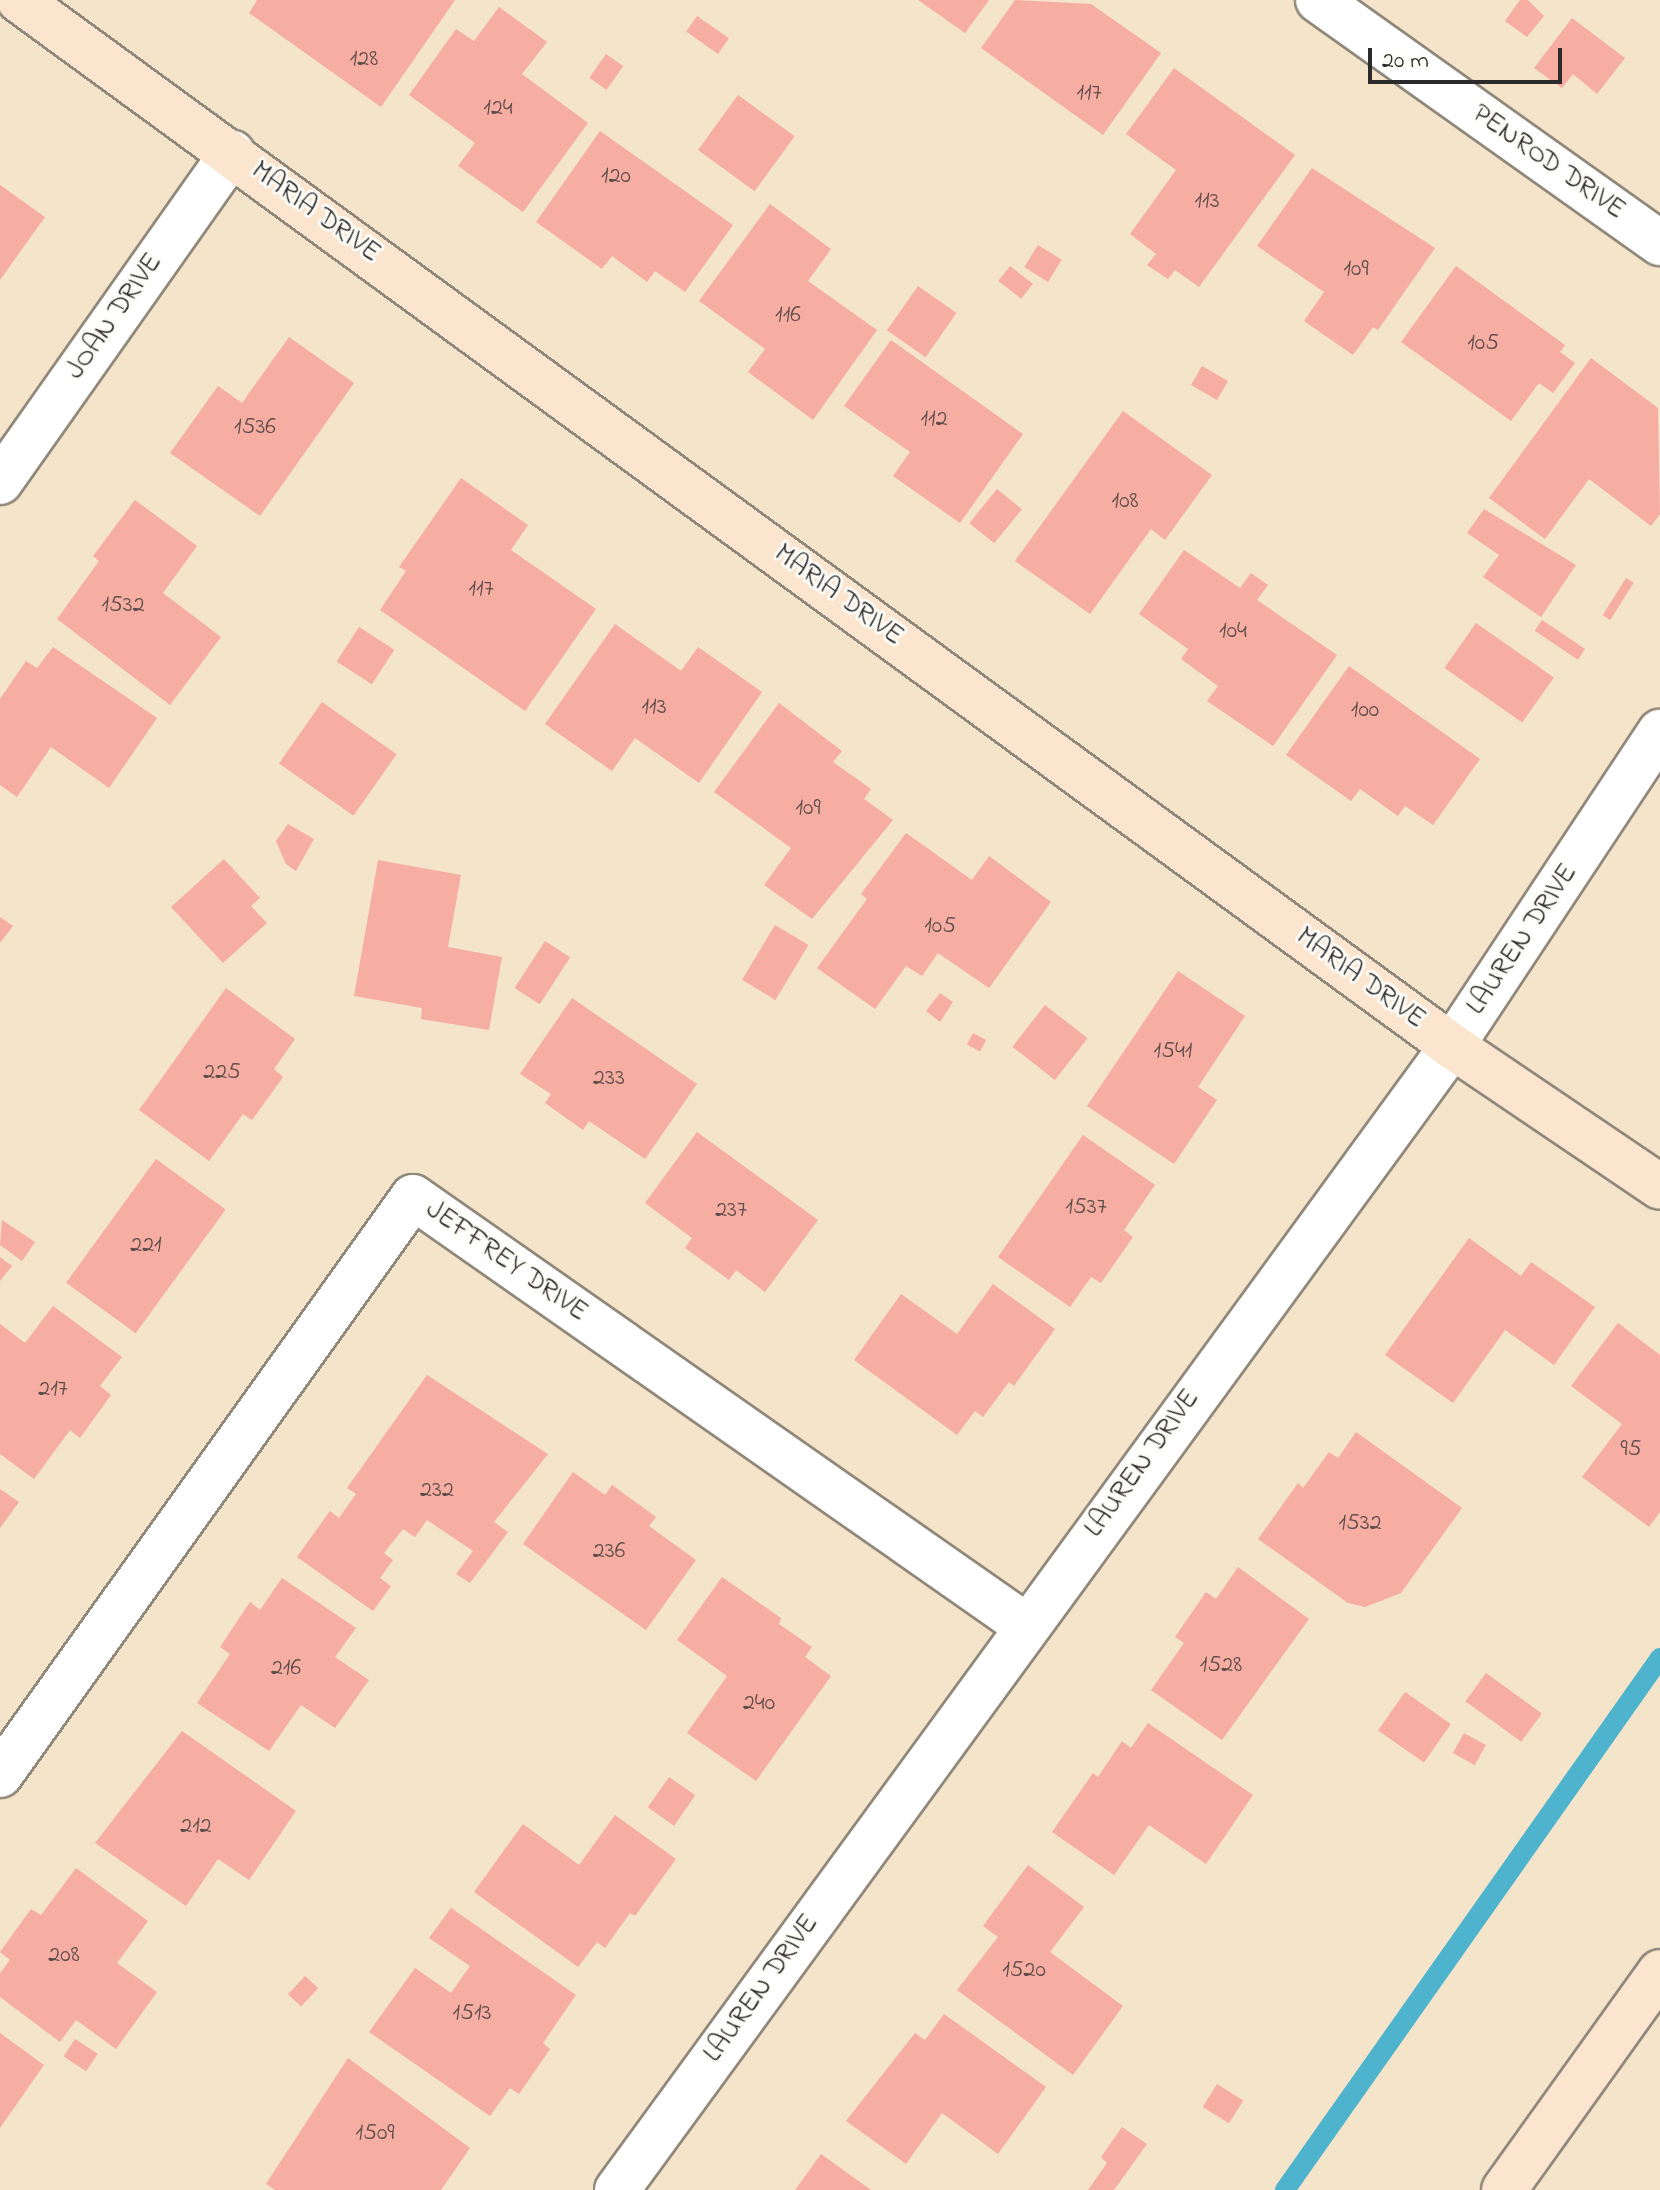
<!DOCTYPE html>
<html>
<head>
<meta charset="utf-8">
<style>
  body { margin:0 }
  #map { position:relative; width:1660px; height:2190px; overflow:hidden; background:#f4e4ca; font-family:"Indie Flower",sans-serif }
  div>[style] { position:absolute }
  .stream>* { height:20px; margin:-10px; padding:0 10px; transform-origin:10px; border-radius:10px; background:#4eb3cc }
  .building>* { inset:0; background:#f6ada2; transform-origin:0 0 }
  .roads { filter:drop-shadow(2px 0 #90887a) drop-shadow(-2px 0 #90887a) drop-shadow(0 2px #90887a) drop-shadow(0 -2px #90887a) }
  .street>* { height:44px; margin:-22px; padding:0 22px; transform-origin:22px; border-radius:22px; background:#fff }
  .secondary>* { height:44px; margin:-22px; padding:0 22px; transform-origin:22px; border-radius:22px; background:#fbe5cf }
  span { translate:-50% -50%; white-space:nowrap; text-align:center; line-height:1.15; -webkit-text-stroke:6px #fdfcf7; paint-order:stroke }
  .number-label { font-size:24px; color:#5e4c49 }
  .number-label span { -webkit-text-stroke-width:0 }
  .street-label { font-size:28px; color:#2b2b2b }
  .scale { position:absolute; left:1368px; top:48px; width:194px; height:36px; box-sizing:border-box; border:4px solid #2b2b2b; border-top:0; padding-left:10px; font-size:24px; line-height:28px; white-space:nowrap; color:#2b2b2b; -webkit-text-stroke:6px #fdfcf7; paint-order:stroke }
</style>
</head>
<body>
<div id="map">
  <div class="stream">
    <div style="left:1285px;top:2190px;width:651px;rotate:-54.82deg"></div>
  </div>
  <div class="building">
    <div style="clip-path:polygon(257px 0,455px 0,381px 107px,249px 13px)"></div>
    <div style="clip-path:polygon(918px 0,989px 0,965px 33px)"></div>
    <div style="clip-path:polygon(1015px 0,1091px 4px,1161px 53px,1103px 135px,981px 48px)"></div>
    <div style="clip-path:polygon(1520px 0,1528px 0,1544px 16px,1527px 37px,1505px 21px)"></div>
    <div style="clip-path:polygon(499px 7px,547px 42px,522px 74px,588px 123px,523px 212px,458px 166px,475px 143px,409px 95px,456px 29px,474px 41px)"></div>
    <div style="left:697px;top:16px;width:39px;height:19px;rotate:35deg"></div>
    <div style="clip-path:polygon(1572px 18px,1625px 58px,1597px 94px,1573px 74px,1562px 88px,1534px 68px)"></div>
    <div style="left:606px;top:54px;width:21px;height:29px;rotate:35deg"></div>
    <div style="clip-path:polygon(1174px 68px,1295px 155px,1199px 287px,1175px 270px,1168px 279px,1147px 265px,1156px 254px,1130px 234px,1176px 170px,1126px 134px)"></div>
    <div style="left:738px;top:95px;width:70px;height:68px;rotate:36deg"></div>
    <div style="clip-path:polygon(600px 131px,733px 225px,685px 292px,655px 271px,647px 282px,612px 256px,602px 269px,536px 222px)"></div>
    <div style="clip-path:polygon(1312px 168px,1435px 248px,1378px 330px,1373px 327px,1353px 355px,1304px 321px,1324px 292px,1257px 246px)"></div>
    <div style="clip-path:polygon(0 185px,45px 217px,0 280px)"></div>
    <div style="clip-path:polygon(770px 204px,831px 249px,808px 281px,877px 330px,813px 420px,748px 372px,765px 349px,699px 301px)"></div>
    <div style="left:1038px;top:245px;width:28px;height:26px;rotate:32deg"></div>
    <div style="left:1010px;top:266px;width:29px;height:19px;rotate:38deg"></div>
    <div style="clip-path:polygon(1456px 266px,1565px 345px,1560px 352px,1575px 363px,1553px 393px,1539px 383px,1511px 421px,1401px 342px)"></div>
    <div style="left:918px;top:286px;width:47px;height:54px;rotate:35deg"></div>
    <div style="clip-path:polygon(289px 337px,354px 383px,260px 516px,170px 453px,218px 386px,242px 403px)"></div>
    <div style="clip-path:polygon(891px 340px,1023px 434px,960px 523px,893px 476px,910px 452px,844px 406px)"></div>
    <div style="clip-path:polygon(1591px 358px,1658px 408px,1660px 514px,1651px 526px,1589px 479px,1545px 539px,1489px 498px)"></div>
    <div style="left:1202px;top:366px;width:30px;height:22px;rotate:30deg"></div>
    <div style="clip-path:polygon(1123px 411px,1212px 475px,1165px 540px,1151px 529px,1090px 614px,1015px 561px)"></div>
    <div style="clip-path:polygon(461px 478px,528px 525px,511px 550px,596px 609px,525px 711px,380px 610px,406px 571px,399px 567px)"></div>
    <div style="left:997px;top:489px;width:32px;height:44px;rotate:39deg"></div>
    <div style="clip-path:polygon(135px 500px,197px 546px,163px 593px,221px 637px,170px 705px,57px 619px,99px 561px,93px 556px)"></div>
    <div style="clip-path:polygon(1484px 509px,1576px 565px,1541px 617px,1483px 577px,1499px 555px,1467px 533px)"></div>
    <div style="clip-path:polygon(1184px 550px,1240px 588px,1251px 573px,1268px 585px,1257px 600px,1337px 655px,1273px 746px,1207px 701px,1218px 686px,1181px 659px,1188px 649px,1139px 614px)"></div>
    <div style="left:1626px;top:578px;width:9px;height:44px;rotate:32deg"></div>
    <div style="left:1542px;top:620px;width:52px;height:13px;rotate:34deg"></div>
    <div style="left:1476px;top:623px;width:95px;height:55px;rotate:35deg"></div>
    <div style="clip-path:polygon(615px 624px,681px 671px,698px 647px,762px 692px,699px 783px,635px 738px,612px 771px,545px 724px)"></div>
    <div style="left:359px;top:627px;width:42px;height:41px;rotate:33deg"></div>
    <div style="clip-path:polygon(53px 647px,157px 718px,109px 788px,51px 747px,17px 797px,0 785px,0 699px,26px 661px,37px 668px)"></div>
    <div style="clip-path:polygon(1349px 666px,1480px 759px,1433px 825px,1405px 806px,1398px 816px,1360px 789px,1351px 801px,1286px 755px)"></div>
    <div style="left:322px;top:702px;width:91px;height:75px;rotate:35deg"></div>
    <div style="clip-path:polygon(779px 703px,842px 751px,833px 762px,871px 789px,864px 799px,893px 820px,812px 919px,764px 885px,791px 848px,714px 792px)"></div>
    <div style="clip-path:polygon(288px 824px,314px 839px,296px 871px,286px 864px,276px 841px)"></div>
    <div style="clip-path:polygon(906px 833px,972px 880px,989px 856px,1051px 902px,989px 988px,938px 953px,922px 976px,906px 966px,875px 1009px,817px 968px,867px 899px,861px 894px)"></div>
    <div style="clip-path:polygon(224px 859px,260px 898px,251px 906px,267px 923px,223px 963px,171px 907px)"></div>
    <div style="clip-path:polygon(378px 860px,461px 875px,448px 947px,502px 957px,489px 1030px,421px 1019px,422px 1008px,354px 996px)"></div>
    <div style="clip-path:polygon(0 917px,13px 926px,0 943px)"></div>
    <div style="left:775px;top:925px;width:39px;height:64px;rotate:31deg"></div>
    <div style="left:545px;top:941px;width:30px;height:56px;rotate:33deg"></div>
    <div style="clip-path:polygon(1178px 971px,1245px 1016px,1198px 1087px,1217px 1100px,1174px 1164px,1087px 1106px)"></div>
    <div style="clip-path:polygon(226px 988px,295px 1039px,274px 1069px,283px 1077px,252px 1120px,243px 1114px,209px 1161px,139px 1110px)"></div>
    <div style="clip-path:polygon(940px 993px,953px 1002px,940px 1022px,926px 1011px)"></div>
    <div style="clip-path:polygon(572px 998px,697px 1084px,645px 1159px,589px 1121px,583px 1130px,545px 1103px,551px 1094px,520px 1074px)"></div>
    <div style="left:1045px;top:1005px;width:54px;height:53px;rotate:38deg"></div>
    <div style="left:973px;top:1033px;width:15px;height:13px;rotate:28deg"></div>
    <div style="clip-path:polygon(697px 1132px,818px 1220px,765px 1292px,736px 1270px,729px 1280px,685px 1248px,692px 1238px,645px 1203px)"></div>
    <div style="clip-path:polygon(1083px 1135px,1155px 1185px,1124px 1230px,1133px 1237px,1101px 1283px,1091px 1277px,1070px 1307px,998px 1257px)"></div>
    <div style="left:156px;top:1159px;width:86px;height:153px;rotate:36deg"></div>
    <div style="clip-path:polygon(2px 1220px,35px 1242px,22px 1261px,0 1245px)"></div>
    <div style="clip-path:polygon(1469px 1238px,1521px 1276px,1531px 1262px,1595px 1307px,1554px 1365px,1505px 1330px,1453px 1403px,1385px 1355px)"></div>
    <div style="clip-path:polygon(0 1257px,12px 1266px,0 1281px)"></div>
    <div style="clip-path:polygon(993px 1284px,1055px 1329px,1014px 1386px,1009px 1382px,983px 1417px,975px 1411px,957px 1435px,854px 1360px,901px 1294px,957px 1334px)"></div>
    <div style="clip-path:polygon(53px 1306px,122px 1357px,100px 1386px,111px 1395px,80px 1438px,70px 1430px,34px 1479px,0 1454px,0 1324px,25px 1343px)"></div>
    <div style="clip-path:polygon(1618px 1323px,1660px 1355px,1660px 1512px,1649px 1527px,1582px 1477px,1622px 1424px,1571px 1386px)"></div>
    <div style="clip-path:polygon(427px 1375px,548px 1454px,494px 1522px,508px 1532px,470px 1583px,456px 1574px,473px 1551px,427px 1520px,415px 1537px,403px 1529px,384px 1553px,393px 1560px,380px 1578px,391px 1586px,373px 1611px,297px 1557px,330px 1511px,339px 1518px,356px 1494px,347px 1488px)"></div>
    <div style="clip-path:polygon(1356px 1432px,1462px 1508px,1401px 1593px,1365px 1607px,1348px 1603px,1258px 1539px,1298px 1483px,1303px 1488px,1329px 1452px,1338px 1458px)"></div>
    <div style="clip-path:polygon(573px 1472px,605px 1495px,612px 1485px,656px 1517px,649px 1526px,696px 1560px,646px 1630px,523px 1544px)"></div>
    <div style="clip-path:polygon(0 1489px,19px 1502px,0 1528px)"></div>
    <div style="clip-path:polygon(1238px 1567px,1309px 1619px,1222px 1740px,1151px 1690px,1184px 1643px,1175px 1637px,1206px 1592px,1216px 1599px)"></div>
    <div style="clip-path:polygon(722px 1577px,781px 1618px,779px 1624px,812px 1647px,805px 1657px,831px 1676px,756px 1781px,687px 1733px,727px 1676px,677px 1640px)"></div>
    <div style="clip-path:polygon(282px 1578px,356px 1628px,335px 1657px,369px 1680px,335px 1728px,301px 1705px,269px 1751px,197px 1703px,230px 1654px,220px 1647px,250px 1602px,260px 1610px)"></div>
    <div style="left:1486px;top:1673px;width:69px;height:35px;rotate:36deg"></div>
    <div style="left:1405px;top:1692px;width:56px;height:47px;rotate:35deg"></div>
    <div style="clip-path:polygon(1148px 1723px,1253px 1795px,1206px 1864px,1149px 1825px,1114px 1875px,1052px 1832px,1093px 1773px,1098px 1777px,1122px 1741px,1131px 1748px)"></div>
    <div style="clip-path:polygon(182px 1731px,296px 1811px,249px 1880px,218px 1859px,186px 1906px,95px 1843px)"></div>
    <div style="left:1464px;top:1733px;width:25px;height:23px;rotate:29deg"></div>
    <div style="left:669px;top:1777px;width:32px;height:37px;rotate:35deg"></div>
    <div style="clip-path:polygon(615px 1815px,676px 1859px,635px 1916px,630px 1913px,605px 1948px,597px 1942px,578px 1967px,474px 1892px,523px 1824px,579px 1865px)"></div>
    <div style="clip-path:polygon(1028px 1865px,1084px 1907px,1050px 1952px,1123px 2006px,1073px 2075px,957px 1990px,998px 1937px,983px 1926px)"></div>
    <div style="clip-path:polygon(76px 1868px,148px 1921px,117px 1963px,157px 1992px,116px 2049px,76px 2020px,60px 2042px,0 1997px,0 1973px,10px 1960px,0 1952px,31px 1909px,41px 1915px)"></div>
    <div style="clip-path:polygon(451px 1908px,576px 1995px,543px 2043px,550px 2049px,519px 2094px,510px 2088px,490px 2116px,369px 2032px,415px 1968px,451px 1993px,470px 1966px,429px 1938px)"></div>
    <div style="left:305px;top:1976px;width:18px;height:25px;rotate:43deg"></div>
    <div style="clip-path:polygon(944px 2014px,1046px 2087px,998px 2154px,942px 2113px,906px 2164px,846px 2121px,915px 2033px,925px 2040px)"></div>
    <div style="clip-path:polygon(0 2033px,44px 2065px,0 2128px)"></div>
    <div style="left:75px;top:2039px;width:27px;height:21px;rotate:33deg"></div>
    <div style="clip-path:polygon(348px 2058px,470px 2148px,441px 2190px,275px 2190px,266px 2184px)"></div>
    <div style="left:1217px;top:2084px;width:31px;height:27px;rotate:32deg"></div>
    <div style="clip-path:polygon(1122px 2127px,1147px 2144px,1114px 2190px,1088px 2190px,1107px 2163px,1101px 2157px)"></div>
    <div style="clip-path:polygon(821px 2154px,871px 2190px,795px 2190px)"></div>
  </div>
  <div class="roads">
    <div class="street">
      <div style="left:1318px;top:0;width:420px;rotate:35.4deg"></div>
      <div style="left:0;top:482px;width:403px;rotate:-54.8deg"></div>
      <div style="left:0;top:1775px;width:710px;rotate:-54.45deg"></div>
      <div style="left:413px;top:1197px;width:747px;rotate:34.97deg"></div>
      <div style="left:617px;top:2190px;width:1416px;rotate:-53.87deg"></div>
      <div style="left:1452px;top:1046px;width:377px;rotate:-56.5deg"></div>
    </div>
    <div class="secondary">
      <div style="left:19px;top:0;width:1774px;rotate:36.13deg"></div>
      <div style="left:1452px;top:1046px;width:251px;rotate:34.1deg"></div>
      <div style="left:1504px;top:2190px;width:268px;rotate:-54.4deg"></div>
    </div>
  </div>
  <div class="number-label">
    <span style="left:364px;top:60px">128</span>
    <span style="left:1089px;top:94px">117</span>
    <span style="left:498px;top:109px">124</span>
    <span style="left:616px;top:177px">120</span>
    <span style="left:1207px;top:202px">113</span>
    <span style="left:1356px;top:270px">109</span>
    <span style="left:788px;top:316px">116</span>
    <span style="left:1483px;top:344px">105</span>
    <span style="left:934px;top:420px">112</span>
    <span style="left:255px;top:428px">1536</span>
    <span style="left:1125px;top:502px">108</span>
    <span style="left:481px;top:590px">117</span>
    <span style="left:123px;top:606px">1532</span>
    <span style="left:1233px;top:632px">104</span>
    <span style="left:654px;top:708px">113</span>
    <span style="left:1365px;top:711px">100</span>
    <span style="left:808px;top:809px">109</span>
    <span style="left:940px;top:927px">105</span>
    <span style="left:1173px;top:1052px">1541</span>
    <span style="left:222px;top:1073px">225</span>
    <span style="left:609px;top:1079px">233</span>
    <span style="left:1086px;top:1208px">1537</span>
    <span style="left:731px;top:1211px">237</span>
    <span style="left:146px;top:1246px">221</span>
    <span style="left:53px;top:1390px">217</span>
    <span style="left:1631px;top:1450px">95</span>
    <span style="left:437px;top:1491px">232</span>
    <span style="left:1360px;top:1524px">1532</span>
    <span style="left:609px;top:1552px">236</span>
    <span style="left:1221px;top:1666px">1528</span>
    <span style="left:286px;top:1669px">216</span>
    <span style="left:759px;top:1704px">240</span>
    <span style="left:196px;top:1827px">212</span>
    <span style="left:64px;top:1956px">208</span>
    <span style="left:1024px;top:1971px">1520</span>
    <span style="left:472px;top:2014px">1513</span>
    <span style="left:375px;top:2134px">1509</span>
  </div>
  <div class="street-label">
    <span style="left:1548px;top:163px;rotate:35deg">PENROD DRIVE</span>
    <span style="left:315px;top:213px;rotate:36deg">MARIA DRIVE</span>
    <span style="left:115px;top:317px;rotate:-55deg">JOAN DRIVE</span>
    <span style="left:838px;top:596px;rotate:36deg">MARIA DRIVE</span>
    <span style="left:1523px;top:940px;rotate:-56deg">LAUREN DRIVE</span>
    <span style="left:1360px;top:979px;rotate:36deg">MARIA DRIVE</span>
    <span style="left:506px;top:1262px;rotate:35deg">JEFFREY DRIVE</span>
    <span style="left:1143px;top:1464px;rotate:-54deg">LAUREN DRIVE</span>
    <span style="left:762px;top:1989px;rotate:-54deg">LAUREN DRIVE</span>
  </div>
  <div class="scale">20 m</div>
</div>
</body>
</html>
